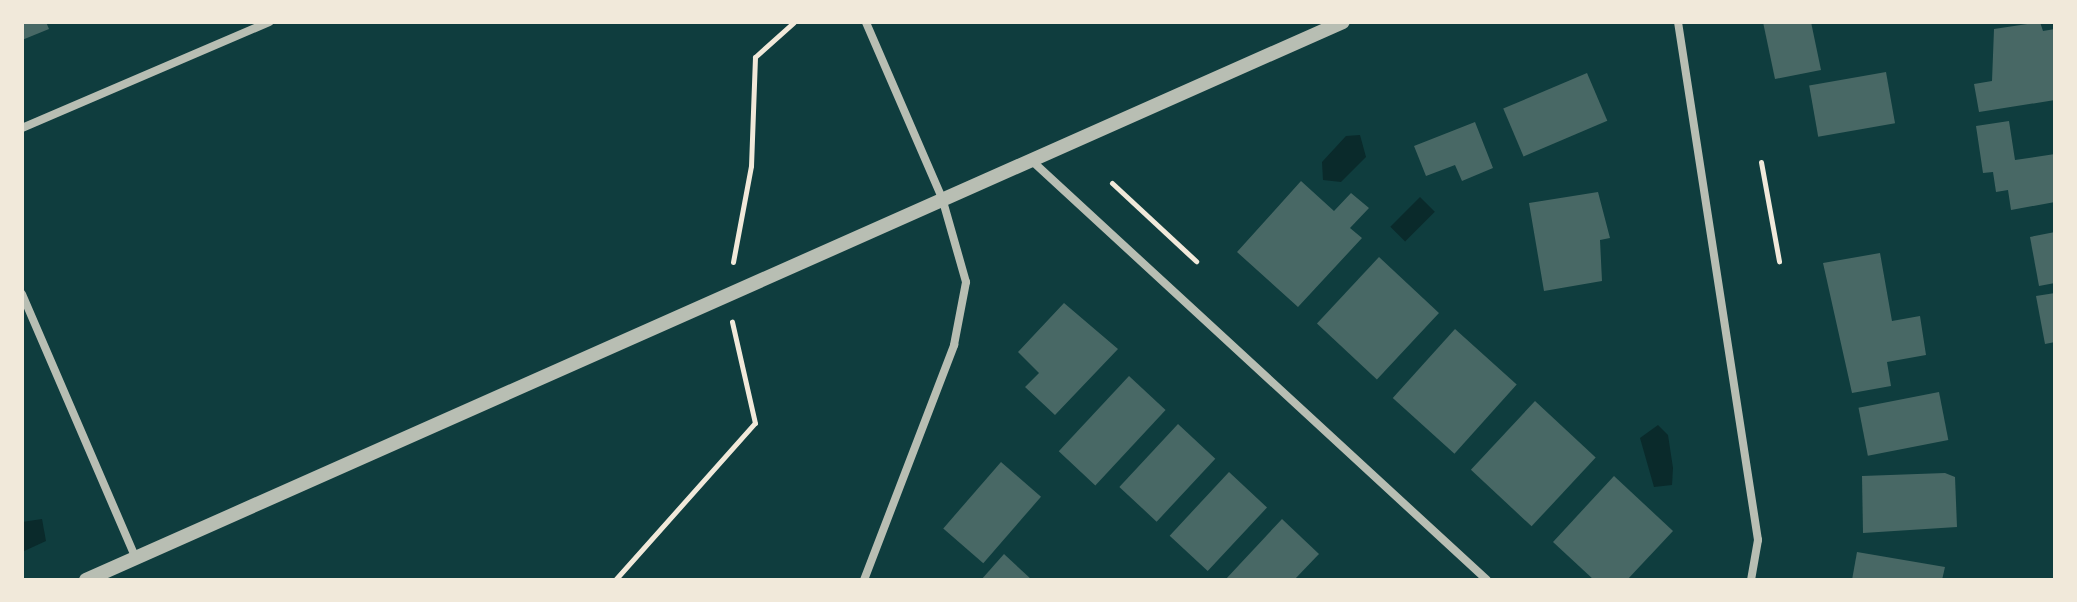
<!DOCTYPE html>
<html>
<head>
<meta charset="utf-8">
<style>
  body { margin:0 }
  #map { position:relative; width:2077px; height:602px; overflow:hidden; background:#0f3d3e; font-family:Manrope,sans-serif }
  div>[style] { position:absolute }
  .water>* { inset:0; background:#0a2a2b; transform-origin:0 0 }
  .building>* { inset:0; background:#486865; transform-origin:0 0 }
  .path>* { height:5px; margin:-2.5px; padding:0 2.5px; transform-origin:2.5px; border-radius:2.5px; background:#f1e9da }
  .minor>* { height:8px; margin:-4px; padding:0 4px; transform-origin:4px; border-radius:4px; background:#b8beb3 }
  .tertiary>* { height:14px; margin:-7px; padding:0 7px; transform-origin:7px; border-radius:7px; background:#b8beb3 }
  span { translate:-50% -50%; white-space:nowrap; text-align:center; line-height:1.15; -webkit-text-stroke:6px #f1e9da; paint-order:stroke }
  .frame { position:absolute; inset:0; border:24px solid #f1e9da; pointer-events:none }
</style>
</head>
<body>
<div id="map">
  <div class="water">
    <div style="clip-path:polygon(1360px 135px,1366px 157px,1341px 182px,1323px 180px,1322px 162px,1346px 136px)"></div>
    <div style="left:1420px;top:197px;width:21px;height:42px;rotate:45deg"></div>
    <div style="clip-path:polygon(1658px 425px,1668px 435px,1673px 468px,1672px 485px,1654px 487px,1640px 438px)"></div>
    <div style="clip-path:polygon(42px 519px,46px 541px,22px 552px,22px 522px)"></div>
  </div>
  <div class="building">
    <div style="clip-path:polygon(22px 22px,46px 22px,49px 29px,22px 40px)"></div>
    <div style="clip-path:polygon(1763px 22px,1811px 22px,1821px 70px,1775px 79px)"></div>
    <div style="clip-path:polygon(2040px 22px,2043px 31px,2055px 29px,2055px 100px,1979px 112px,1974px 84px,1992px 81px,1994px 29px)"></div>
    <div style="left:1886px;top:72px;width:52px;height:78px;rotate:80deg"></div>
    <div style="left:1587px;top:73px;width:52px;height:91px;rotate:67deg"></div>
    <div style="clip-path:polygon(2009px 121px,2015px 160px,2055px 154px,2055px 202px,2011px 210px,2008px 190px,1996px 192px,1993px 172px,1983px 173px,1976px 126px)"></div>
    <div style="clip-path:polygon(1475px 122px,1493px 168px,1462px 181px,1455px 165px,1426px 176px,1414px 146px)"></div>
    <div style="clip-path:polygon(1301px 181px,1334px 211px,1351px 193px,1369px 208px,1350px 228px,1362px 238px,1298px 307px,1237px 252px)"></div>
    <div style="clip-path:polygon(1598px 192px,1610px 238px,1600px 240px,1602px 281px,1544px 291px,1529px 203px)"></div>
    <div style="clip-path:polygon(2055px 232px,2055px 283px,2039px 286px,2030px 237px)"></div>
    <div style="clip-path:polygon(1880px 253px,1892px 321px,1920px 316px,1926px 355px,1887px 362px,1891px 386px,1852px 393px,1823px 263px)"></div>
    <div style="left:1379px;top:257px;width:82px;height:91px;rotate:43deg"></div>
    <div style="clip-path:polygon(2055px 293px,2055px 342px,2045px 344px,2036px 296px)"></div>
    <div style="clip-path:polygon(1064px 303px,1118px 349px,1055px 415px,1025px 387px,1039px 373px,1018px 352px)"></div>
    <div style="left:1455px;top:329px;width:83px;height:93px;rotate:42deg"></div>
    <div style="left:1129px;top:376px;width:50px;height:103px;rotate:43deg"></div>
    <div style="left:1939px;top:392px;width:49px;height:82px;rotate:79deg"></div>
    <div style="left:1535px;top:401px;width:83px;height:94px;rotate:43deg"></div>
    <div style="left:1178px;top:424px;width:51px;height:86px;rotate:43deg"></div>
    <div style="left:1001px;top:462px;width:53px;height:88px;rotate:41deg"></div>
    <div style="left:1229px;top:472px;width:52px;height:87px;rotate:43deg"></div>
    <div style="clip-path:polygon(1945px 473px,1955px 477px,1957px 527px,1863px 533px,1862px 476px)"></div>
    <div style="clip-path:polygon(1614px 476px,1673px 531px,1627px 580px,1594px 580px,1553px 542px)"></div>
    <div style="clip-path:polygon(1282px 519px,1319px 554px,1294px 580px,1225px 580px)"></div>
    <div style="clip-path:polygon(1857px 552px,1945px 567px,1942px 580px,1852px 580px)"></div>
    <div style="clip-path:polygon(1004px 554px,1032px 580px,981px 580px)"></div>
  </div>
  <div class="path">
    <div style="left:1761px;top:162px;width:101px;rotate:79.7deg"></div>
    <div style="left:1112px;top:183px;width:115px;rotate:42.9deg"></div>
    <div style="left:733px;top:262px;width:98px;rotate:-79.4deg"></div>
    <div style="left:751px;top:166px;width:109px;rotate:-87.9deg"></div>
    <div style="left:755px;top:57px;width:52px;rotate:-41.9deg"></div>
    <div style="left:615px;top:580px;width:210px;rotate:-48.3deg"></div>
    <div style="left:755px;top:423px;width:104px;rotate:-102.8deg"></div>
  </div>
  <div class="minor">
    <div style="left:1678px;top:22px;width:524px;rotate:81.22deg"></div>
    <div style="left:1758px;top:540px;width:41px;rotate:99.9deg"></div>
    <div style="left:22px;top:128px;width:269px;rotate:-23.2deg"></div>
    <div style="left:1031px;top:160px;width:620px;rotate:42.65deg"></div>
    <div style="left:22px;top:294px;width:285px;rotate:66.7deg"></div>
    <div style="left:864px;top:580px;width:252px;rotate:-69deg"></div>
    <div style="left:954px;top:345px;width:64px;rotate:-79.2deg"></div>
    <div style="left:966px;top:282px;width:87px;rotate:-105.9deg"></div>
    <div style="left:942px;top:198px;width:192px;rotate:-113.4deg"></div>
  </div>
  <div class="tertiary">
    <div style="left:86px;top:580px;width:1375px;rotate:-23.94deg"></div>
  </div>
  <div class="frame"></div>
</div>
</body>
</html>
